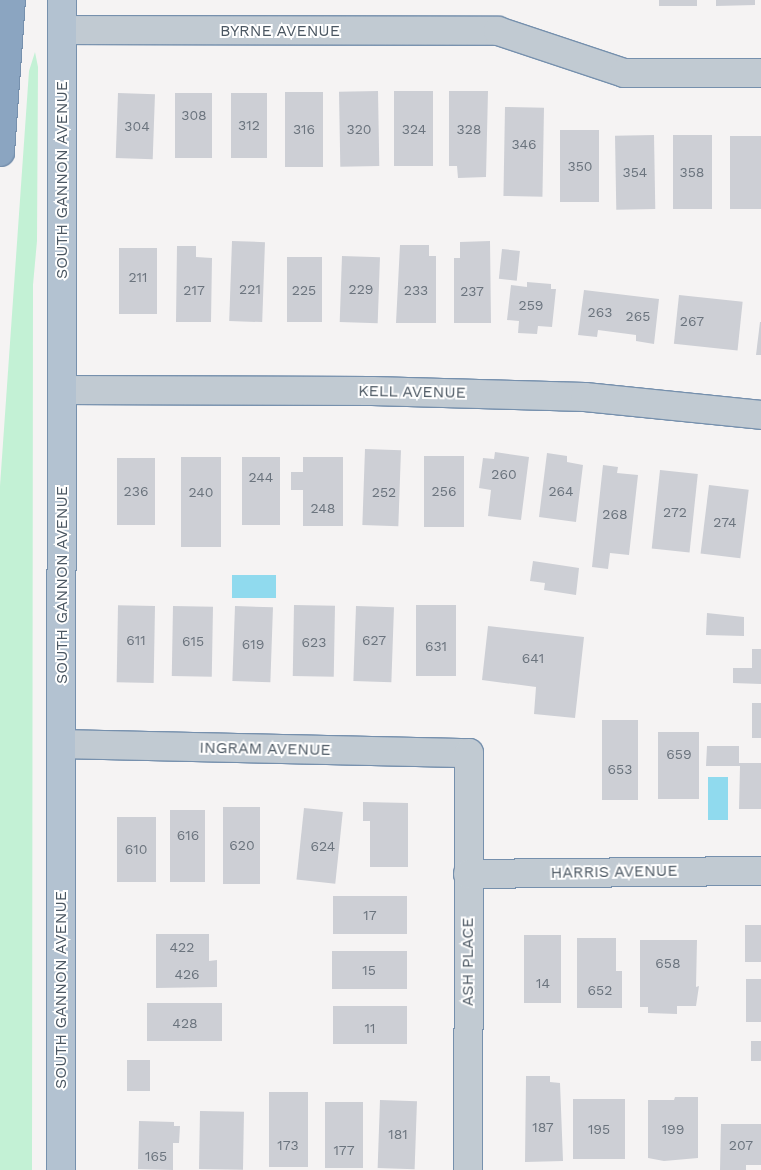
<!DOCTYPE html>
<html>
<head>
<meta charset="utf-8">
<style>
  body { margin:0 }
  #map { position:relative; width:761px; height:1170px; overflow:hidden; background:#f5f3f3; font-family:"Work Sans",sans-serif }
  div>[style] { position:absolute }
  .green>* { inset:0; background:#c3f1d5 }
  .water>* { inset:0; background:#90daee; transform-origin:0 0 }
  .building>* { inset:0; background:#cdcfd5; transform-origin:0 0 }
  .roads { filter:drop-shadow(1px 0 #7690ad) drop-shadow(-1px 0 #7690ad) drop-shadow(0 1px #7690ad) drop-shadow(0 -1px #7690ad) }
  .minor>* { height:28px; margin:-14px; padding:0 14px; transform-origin:14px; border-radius:14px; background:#c1cad2 }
  .major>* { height:28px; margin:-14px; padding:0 14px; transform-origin:14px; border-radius:14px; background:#b3c2d1 }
  .highway>* { height:28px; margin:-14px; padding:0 14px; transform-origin:14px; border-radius:14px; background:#8ba5c1 }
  span { translate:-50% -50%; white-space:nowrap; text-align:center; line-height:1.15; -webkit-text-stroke:4px #fff; paint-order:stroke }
  .number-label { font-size:14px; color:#6b747e }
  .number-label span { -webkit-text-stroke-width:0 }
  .street-label { font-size:16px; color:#4a5661 }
</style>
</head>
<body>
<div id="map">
  <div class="green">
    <div style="clip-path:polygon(35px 52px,38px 67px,37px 241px,33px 285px,32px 1170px,0 1170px,0 486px,29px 71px)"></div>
  </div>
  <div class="water">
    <div style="left:232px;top:575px;width:44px;height:23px"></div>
    <div style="left:708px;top:777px;width:20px;height:43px"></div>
  </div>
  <div class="building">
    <div style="left:659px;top:0;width:38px;height:6px"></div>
    <div style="clip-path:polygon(716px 0,755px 0,755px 5px,716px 6px)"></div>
    <div style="left:378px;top:91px;width:75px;height:39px;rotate:89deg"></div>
    <div style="left:394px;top:91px;width:39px;height:75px"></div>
    <div style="clip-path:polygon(449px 91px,488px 91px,486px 177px,458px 178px,457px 166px,449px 166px)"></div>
    <div style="left:285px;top:92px;width:38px;height:75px"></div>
    <div style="left:118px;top:93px;width:37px;height:65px;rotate:2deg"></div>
    <div style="left:175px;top:93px;width:37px;height:65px"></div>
    <div style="left:231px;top:93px;width:36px;height:65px"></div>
    <div style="left:505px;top:107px;width:39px;height:89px;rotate:1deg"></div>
    <div style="left:560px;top:130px;width:39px;height:72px"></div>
    <div style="left:654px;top:135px;width:74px;height:39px;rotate:89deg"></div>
    <div style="left:673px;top:135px;width:39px;height:74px"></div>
    <div style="left:730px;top:136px;width:31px;height:73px"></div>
    <div style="left:232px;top:241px;width:33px;height:80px;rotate:2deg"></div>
    <div style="clip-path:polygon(490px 241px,491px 323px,454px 323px,454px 258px,460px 258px,460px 242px)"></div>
    <div style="clip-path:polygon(400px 245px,429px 245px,429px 256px,436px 256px,436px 323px,396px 323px)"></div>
    <div style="clip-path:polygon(177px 246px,196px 246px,196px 257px,212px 258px,211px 322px,176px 322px)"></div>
    <div style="left:157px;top:248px;width:66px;height:38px;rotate:90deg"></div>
    <div style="left:502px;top:249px;width:18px;height:30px;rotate:6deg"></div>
    <div style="left:342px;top:256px;width:38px;height:66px;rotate:2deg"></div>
    <div style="left:287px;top:257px;width:35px;height:65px"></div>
    <div style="clip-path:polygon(527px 282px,551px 284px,551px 289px,556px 289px,552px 327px,538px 326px,537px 334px,518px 333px,519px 321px,507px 320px,511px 285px,527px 287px)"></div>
    <div style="clip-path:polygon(584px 290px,659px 299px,654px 344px,636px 341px,636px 335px,598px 330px,597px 337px,578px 335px)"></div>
    <div style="left:679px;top:295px;width:64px;height:49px;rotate:6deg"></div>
    <div style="clip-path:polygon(760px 322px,761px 322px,761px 355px,756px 355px)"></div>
    <div style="left:365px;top:449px;width:36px;height:76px;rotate:2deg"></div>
    <div style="clip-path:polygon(495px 452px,529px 457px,521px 520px,488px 516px,491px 490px,479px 488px,483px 458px,494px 459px)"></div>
    <div style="clip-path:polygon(547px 453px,567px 456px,567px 462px,583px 465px,576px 522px,539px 517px)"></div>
    <div style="left:424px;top:456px;width:40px;height:71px"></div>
    <div style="left:181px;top:457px;width:40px;height:90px"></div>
    <div style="left:242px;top:457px;width:38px;height:68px"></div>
    <div style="clip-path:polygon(303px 457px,343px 457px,343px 526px,303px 526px,303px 490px,291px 490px,291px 472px,303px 472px)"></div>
    <div style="left:117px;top:458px;width:38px;height:67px"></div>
    <div style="clip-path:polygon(603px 465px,618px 467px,617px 473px,638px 475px,629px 555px,610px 553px,608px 569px,592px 567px)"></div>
    <div style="left:660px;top:470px;width:38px;height:79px;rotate:6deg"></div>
    <div style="left:709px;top:485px;width:40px;height:69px;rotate:7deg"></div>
    <div style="clip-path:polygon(533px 561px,579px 568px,576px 595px,544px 590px,545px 583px,530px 581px)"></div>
    <div style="left:294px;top:605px;width:41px;height:71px;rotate:1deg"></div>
    <div style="left:416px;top:605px;width:40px;height:71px"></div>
    <div style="left:155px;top:606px;width:77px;height:37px;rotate:91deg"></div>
    <div style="left:173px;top:606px;width:40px;height:70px;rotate:1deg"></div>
    <div style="left:235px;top:606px;width:38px;height:75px;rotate:2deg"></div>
    <div style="left:356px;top:606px;width:38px;height:75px;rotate:2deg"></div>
    <div style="clip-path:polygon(707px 613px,744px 617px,744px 636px,706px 635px)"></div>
    <div style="clip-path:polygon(488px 626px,584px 637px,575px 718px,534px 714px,536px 687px,482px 680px)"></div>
    <div style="clip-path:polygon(752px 649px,761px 649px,761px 684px,733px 683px,733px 668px,752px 668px)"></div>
    <div style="left:752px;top:703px;width:9px;height:35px"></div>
    <div style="left:602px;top:720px;width:36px;height:80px"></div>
    <div style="left:658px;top:732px;width:41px;height:67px"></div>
    <div style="clip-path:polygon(707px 746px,739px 746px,739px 763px,761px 763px,761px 809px,739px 809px,740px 766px,706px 766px)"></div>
    <div style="clip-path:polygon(363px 802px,408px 803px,408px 867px,370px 867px,370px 821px,363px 821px)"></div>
    <div style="left:223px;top:807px;width:37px;height:77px"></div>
    <div style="left:304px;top:808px;width:39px;height:72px;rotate:6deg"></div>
    <div style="left:170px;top:810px;width:35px;height:72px"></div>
    <div style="left:117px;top:817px;width:39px;height:65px"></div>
    <div style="left:333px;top:896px;width:74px;height:38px"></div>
    <div style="left:745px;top:925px;width:16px;height:37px"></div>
    <div style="clip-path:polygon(156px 934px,209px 934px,209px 961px,217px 960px,217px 987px,156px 988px)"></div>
    <div style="left:524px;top:935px;width:37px;height:68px"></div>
    <div style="clip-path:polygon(577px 938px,616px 938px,616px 971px,622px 971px,622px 1008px,577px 1008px)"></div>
    <div style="clip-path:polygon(640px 940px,697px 940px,696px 987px,699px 986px,696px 1006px,677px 1006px,677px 1014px,648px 1013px,648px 1007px,640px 1007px)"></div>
    <div style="left:407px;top:951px;width:38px;height:75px;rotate:90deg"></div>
    <div style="left:746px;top:979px;width:15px;height:43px"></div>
    <div style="left:222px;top:1003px;width:38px;height:75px;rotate:90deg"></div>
    <div style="left:407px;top:1006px;width:38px;height:74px;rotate:90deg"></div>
    <div style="left:751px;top:1041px;width:10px;height:20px"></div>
    <div style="left:150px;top:1060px;width:31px;height:23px;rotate:90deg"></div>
    <div style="clip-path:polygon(526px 1076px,550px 1076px,550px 1082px,560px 1083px,563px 1161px,525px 1162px)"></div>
    <div style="left:269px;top:1092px;width:39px;height:75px"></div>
    <div style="clip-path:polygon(675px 1097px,698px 1097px,698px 1158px,664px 1161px,648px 1158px,648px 1100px,674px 1100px)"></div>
    <div style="left:573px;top:1099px;width:52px;height:60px"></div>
    <div style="left:380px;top:1100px;width:37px;height:68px;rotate:2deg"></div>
    <div style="left:325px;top:1102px;width:38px;height:66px"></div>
    <div style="left:200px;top:1111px;width:44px;height:58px;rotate:1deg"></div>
    <div style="clip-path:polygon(139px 1121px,174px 1122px,174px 1126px,180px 1126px,179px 1143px,173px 1143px,173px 1170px,138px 1169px)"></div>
    <div style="clip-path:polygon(721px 1124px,761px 1124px,761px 1165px,746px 1165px,746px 1170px,720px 1170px)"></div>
  </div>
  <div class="roads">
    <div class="minor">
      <div style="left:62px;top:30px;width:436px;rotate:0.1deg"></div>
      <div style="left:498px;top:31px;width:133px;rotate:18.4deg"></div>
      <div style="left:624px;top:73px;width:137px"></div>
      <div style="left:62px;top:390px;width:310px;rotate:0.2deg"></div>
      <div style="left:372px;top:391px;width:213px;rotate:1.6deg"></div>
      <div style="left:585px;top:397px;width:177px;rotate:5.8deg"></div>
      <div style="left:62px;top:744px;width:407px;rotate:1.3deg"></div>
      <div style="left:469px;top:753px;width:417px;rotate:90.1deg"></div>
      <div style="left:468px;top:874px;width:293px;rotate:-0.6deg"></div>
    </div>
    <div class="major">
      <div style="left:61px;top:1170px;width:1170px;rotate:-89.95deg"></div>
    </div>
    <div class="highway">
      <div style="left:0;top:152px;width:152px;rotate:-85.9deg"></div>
    </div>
  </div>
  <div class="number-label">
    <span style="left:194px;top:115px">308</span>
    <span style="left:249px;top:125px">312</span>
    <span style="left:137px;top:126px">304</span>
    <span style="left:304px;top:129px">316</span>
    <span style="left:359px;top:129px">320</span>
    <span style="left:414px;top:129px">324</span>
    <span style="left:469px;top:129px">328</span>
    <span style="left:524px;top:144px">346</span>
    <span style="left:580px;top:166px">350</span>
    <span style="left:635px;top:172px">354</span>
    <span style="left:692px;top:172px">358</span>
    <span style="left:138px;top:277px">211</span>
    <span style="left:250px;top:289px">221</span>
    <span style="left:361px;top:289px">229</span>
    <span style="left:194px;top:290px">217</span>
    <span style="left:304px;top:290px">225</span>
    <span style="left:416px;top:290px">233</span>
    <span style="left:472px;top:291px">237</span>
    <span style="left:531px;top:305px">259</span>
    <span style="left:600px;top:312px">263</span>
    <span style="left:638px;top:316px">265</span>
    <span style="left:692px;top:321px">267</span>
    <span style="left:504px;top:474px">260</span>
    <span style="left:261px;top:477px">244</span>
    <span style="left:136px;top:491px">236</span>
    <span style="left:444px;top:491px">256</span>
    <span style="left:561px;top:491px">264</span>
    <span style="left:201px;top:492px">240</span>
    <span style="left:384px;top:492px">252</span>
    <span style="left:323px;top:508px">248</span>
    <span style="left:675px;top:512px">272</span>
    <span style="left:615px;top:514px">268</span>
    <span style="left:725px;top:522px">274</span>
    <span style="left:136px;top:640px">611</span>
    <span style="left:374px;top:640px">627</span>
    <span style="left:193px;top:641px">615</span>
    <span style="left:314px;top:642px">623</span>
    <span style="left:253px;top:644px">619</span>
    <span style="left:436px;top:646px">631</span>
    <span style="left:533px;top:658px">641</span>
    <span style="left:679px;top:754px">659</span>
    <span style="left:620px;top:769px">653</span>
    <span style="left:188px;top:835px">616</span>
    <span style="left:242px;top:845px">620</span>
    <span style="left:323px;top:846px">624</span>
    <span style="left:136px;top:849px">610</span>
    <span style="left:370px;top:915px">17</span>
    <span style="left:182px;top:947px">422</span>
    <span style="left:668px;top:963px">658</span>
    <span style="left:369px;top:970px">15</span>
    <span style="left:187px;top:974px">426</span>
    <span style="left:543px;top:983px">14</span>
    <span style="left:600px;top:990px">652</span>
    <span style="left:185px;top:1023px">428</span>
    <span style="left:370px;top:1028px">11</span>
    <span style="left:543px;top:1127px">187</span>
    <span style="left:599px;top:1129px">195</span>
    <span style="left:673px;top:1129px">199</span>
    <span style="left:398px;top:1134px">181</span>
    <span style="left:288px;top:1145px">173</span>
    <span style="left:741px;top:1145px">207</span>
    <span style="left:344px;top:1150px">177</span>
    <span style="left:156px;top:1156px">165</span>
  </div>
  <div class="street-label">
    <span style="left:280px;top:31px">BYRNE AVENUE</span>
    <span style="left:62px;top:180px;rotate:-90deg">SOUTH GANNON AVENUE</span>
    <span style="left:412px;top:392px;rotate:1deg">KELL AVENUE</span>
    <span style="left:62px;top:585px;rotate:-90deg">SOUTH GANNON AVENUE</span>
    <span style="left:265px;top:749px;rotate:1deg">INGRAM AVENUE</span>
    <span style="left:614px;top:872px;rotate:-1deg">HARRIS AVENUE</span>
    <span style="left:468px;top:962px;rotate:-90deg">ASH PLACE</span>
    <span style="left:61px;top:990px;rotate:-90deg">SOUTH GANNON AVENUE</span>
  </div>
</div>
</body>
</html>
